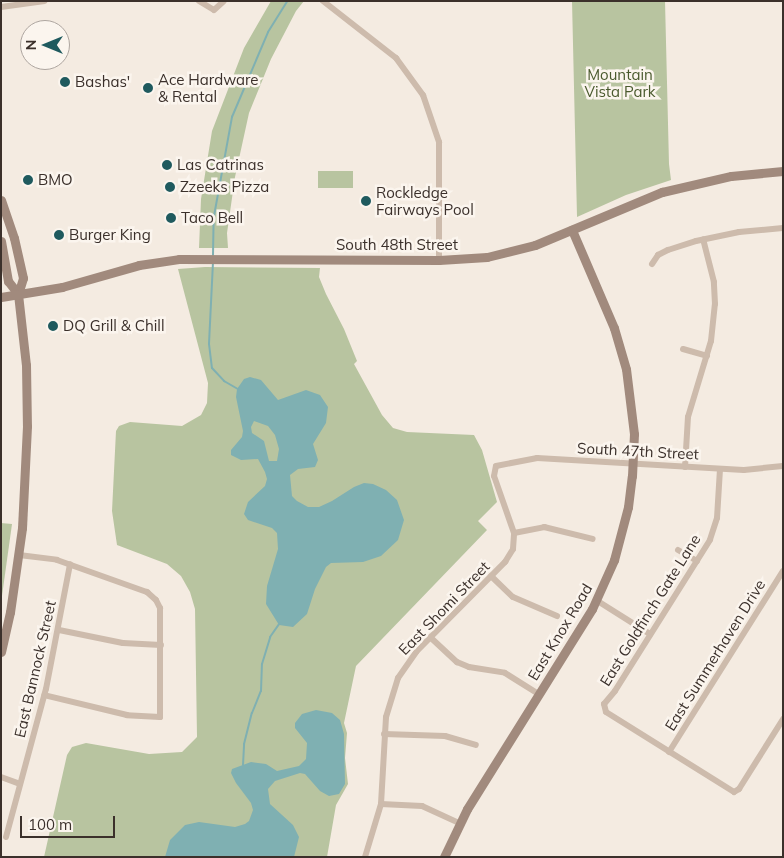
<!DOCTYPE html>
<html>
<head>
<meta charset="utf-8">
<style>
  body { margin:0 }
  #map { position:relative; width:784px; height:858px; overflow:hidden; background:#f4ebe1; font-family:Mulish,sans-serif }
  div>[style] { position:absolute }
  .green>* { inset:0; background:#b8c4a0; transform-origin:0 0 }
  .water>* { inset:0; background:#7fb0b2 }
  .stream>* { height:2px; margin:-1px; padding:0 1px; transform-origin:1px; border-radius:1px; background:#7fb0b2 }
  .street>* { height:6px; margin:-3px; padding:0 3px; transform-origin:3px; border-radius:3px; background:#cdbbac }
  .secondary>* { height:9px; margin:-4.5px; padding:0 4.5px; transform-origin:4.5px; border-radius:4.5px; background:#a18a7d }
  .dots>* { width:14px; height:14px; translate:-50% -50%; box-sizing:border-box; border:2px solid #fbf5ee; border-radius:50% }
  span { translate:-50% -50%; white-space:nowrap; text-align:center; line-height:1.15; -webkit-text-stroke:5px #fbf5ee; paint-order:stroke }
  .park-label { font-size:15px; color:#4a5a2e }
  .poi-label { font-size:15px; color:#3b302b }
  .left { translate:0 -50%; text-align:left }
  .street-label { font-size:15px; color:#3b302b }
  .frame { position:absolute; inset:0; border:2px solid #3b302b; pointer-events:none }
  .north { position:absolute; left:20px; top:20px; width:50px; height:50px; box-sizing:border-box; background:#fbf5ee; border:1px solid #aea6a0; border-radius:50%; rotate:270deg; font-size:14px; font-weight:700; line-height:20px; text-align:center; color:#3b302b }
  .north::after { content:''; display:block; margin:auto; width:18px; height:22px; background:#1f5a5e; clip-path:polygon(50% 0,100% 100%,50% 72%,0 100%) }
  .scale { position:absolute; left:20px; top:816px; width:95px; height:22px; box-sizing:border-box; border:2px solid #3b302b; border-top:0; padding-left:6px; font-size:15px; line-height:18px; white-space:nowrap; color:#3b302b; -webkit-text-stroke:4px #fbf5ee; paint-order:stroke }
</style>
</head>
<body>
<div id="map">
  <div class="green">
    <div style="clip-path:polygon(271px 1px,304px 1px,296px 11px,271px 59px,249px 113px,235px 177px,227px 233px,228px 248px,199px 248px,201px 199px,212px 131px,244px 48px)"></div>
    <div style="clip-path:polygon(572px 1px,665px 1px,669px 164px,671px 180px,626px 195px,577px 217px)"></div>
    <div style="left:318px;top:171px;width:35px;height:17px"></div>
    <div style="clip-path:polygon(205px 267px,320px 268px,319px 277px,326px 294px,344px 329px,357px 361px,354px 364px,382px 415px,393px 428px,407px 432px,474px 435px,482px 450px,497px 502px,478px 521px,487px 530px,356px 666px,344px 723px,347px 733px,345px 758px,348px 784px,336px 805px,327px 857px,44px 857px,67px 755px,72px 747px,86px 743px,149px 754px,182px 752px,197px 737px,195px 609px,190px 592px,181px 576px,167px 564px,117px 545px,112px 511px,116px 431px,119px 426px,130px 422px,182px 426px,201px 415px,207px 403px,208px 383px,178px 269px)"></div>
    <div style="clip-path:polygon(1px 523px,12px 524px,1px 603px)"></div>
  </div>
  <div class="water">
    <div style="clip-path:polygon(evenodd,250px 377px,261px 380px,278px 400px,306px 390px,320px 395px,328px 407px,326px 423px,313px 444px,318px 460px,315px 467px,298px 469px,290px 475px,292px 496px,297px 501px,308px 507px,319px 507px,332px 501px,354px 487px,364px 483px,373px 484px,386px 490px,397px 500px,404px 520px,398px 540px,381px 556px,363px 562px,331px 563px,326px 567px,315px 589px,307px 614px,293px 627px,279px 625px,266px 604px,267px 586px,278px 549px,277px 533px,272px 528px,248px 520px,244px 514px,248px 502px,265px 486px,267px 479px,265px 472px,258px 459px,241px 460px,231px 455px,231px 450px,242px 437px,243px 431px,236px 397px,237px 389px,244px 379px,250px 377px,254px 421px,268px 426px,275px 435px,279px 449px,277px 461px,269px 461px,264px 441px,252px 433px,251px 427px,254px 421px)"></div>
    <div style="clip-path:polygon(316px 710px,332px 713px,340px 720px,344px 734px,345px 784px,339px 794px,329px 796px,320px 791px,305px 774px,300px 773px,275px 781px,268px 789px,270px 804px,293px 825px,299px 837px,294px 857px,165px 857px,170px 840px,185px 825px,199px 822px,235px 827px,245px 824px,249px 821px,253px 810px,251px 803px,236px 783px,231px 773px,232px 769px,251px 762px,266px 764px,277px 771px,299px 766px,306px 759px,307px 743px,295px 728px,295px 723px,302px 714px)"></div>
  </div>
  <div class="stream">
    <div style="left:213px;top:255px;width:39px;rotate:-89deg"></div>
    <div style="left:214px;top:216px;width:101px;rotate:-79.7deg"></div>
    <div style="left:232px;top:117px;width:92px;rotate:-67deg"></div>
    <div style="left:268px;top:32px;width:36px;rotate:-58deg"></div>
    <div style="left:213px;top:262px;width:82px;rotate:92.8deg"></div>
    <div style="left:209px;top:344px;width:24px;rotate:83deg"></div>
    <div style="left:212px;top:368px;width:18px;rotate:47deg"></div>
    <div style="left:224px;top:381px;width:16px;rotate:30deg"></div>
    <div style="left:243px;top:765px;width:21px;rotate:-87deg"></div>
    <div style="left:244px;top:744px;width:32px;rotate:-76deg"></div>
    <div style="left:252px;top:713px;width:24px;rotate:-68deg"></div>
    <div style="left:261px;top:691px;width:27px;rotate:-88deg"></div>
    <div style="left:262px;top:664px;width:28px;rotate:-73deg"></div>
    <div style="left:270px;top:637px;width:16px;rotate:-55deg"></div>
  </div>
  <div class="street">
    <div style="left:199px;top:1px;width:17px;rotate:31deg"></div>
    <div style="left:214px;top:10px;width:13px;rotate:-42deg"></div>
    <div style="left:323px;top:1px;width:93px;rotate:38deg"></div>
    <div style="left:396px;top:58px;width:46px;rotate:53.9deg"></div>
    <div style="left:423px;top:95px;width:50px;rotate:71.2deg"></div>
    <div style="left:439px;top:142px;width:118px;rotate:90deg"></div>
    <div style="left:1px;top:7px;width:44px;rotate:-7.8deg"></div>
    <div style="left:652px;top:264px;width:11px;rotate:-56deg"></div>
    <div style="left:658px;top:255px;width:11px;rotate:-27deg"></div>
    <div style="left:668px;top:250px;width:29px;rotate:-18deg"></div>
    <div style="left:696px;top:241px;width:44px;rotate:-11.8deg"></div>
    <div style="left:739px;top:232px;width:44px;rotate:-5.2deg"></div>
    <div style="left:683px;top:349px;width:25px;rotate:16deg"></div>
    <div style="left:685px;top:467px;width:50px;rotate:-86.6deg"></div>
    <div style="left:688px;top:417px;width:79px;rotate:-73.2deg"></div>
    <div style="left:711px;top:341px;width:37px;rotate:-84deg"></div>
    <div style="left:715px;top:304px;width:22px;rotate:-93deg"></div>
    <div style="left:714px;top:282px;width:44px;rotate:-104.3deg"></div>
    <div style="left:720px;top:469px;width:49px;rotate:93.5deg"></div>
    <div style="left:717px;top:518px;width:23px;rotate:108deg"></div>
    <div style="left:710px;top:540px;width:178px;rotate:122.2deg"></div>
    <div style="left:615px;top:691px;width:17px;rotate:130deg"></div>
    <div style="left:604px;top:704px;width:8px;rotate:76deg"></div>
    <div style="left:606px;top:712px;width:151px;rotate:32deg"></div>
    <div style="left:734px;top:792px;width:6px;rotate:-31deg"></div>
    <div style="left:739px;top:789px;width:83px;rotate:-57.8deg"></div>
    <div style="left:514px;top:533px;width:31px;rotate:-11deg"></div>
    <div style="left:544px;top:527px;width:50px;rotate:13.8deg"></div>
    <div style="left:678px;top:550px;width:22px;rotate:30deg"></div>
    <div style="left:19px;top:555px;width:38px;rotate:7deg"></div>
    <div style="left:57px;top:560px;width:96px;rotate:19.6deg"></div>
    <div style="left:147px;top:592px;width:12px;rotate:42deg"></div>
    <div style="left:156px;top:600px;width:9px;rotate:63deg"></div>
    <div style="left:160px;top:608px;width:109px;rotate:90deg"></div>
    <div style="left:160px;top:717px;width:33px;rotate:-177deg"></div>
    <div style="left:127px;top:715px;width:85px;rotate:-166.5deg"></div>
    <div style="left:491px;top:576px;width:30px;rotate:44deg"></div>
    <div style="left:513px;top:597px;width:48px;rotate:23.4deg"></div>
    <div style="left:596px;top:600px;width:64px;rotate:32.2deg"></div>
    <div style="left:59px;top:630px;width:65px;rotate:11.5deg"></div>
    <div style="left:123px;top:643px;width:38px;rotate:3deg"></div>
    <div style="left:430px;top:637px;width:37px;rotate:43deg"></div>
    <div style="left:457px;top:662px;width:13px;rotate:23deg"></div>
    <div style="left:469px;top:667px;width:36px;rotate:9deg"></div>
    <div style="left:505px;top:673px;width:40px;rotate:32deg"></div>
    <div style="left:384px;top:734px;width:61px;rotate:1.9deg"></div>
    <div style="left:445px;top:736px;width:32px;rotate:16deg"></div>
    <div style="left:669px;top:752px;width:214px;rotate:-57.8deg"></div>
    <div style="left:1px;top:777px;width:20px;rotate:20deg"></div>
    <div style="left:381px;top:804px;width:41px;rotate:2.8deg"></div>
    <div style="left:422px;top:806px;width:41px;rotate:24.7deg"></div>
    <div style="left:6px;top:837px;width:153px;rotate:-74.9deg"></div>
    <div style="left:46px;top:689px;width:127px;rotate:-79.1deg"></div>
    <div style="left:365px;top:857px;width:55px;rotate:-73.2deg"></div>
    <div style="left:381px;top:804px;width:87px;rotate:-86.7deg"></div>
    <div style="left:386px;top:717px;width:41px;rotate:-72.9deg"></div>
    <div style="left:398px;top:678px;width:32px;rotate:-55deg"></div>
    <div style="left:416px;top:652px;width:127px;rotate:-45.3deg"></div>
    <div style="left:505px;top:562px;width:15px;rotate:-58deg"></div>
    <div style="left:513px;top:549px;width:16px;rotate:-86deg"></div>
    <div style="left:514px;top:533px;width:60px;rotate:-109.3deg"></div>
    <div style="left:494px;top:476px;width:10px;rotate:-79deg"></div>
    <div style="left:496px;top:466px;width:42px;rotate:-11deg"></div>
    <div style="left:537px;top:458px;width:207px;rotate:3.3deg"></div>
    <div style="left:744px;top:470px;width:39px;rotate:-6deg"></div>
  </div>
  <div class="secondary">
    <div style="left:1px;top:200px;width:40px;rotate:71.1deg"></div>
    <div style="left:14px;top:238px;width:41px;rotate:77.3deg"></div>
    <div style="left:23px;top:278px;width:17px;rotate:107deg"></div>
    <div style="left:18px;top:294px;width:71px;rotate:83.6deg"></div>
    <div style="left:26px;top:365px;width:61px;rotate:89.1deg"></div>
    <div style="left:27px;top:426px;width:102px;rotate:92.8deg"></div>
    <div style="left:22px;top:528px;width:85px;rotate:98.1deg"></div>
    <div style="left:10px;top:612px;width:41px;rotate:102.7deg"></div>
    <div style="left:1px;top:241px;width:41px;rotate:80.1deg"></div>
    <div style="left:8px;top:281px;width:16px;rotate:52deg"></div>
    <div style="left:1px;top:297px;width:62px;rotate:-9.3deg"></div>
    <div style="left:62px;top:287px;width:80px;rotate:-15.9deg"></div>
    <div style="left:139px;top:265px;width:40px;rotate:-8.5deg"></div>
    <div style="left:179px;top:259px;width:260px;rotate:0.2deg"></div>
    <div style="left:439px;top:260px;width:48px;rotate:-3.6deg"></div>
    <div style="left:487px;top:257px;width:49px;rotate:-14deg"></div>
    <div style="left:535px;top:245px;width:138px;rotate:-22.7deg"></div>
    <div style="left:662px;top:192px;width:71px;rotate:-13.1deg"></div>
    <div style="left:731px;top:176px;width:52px;rotate:-5.5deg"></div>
    <div style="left:444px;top:857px;width:53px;rotate:-64.4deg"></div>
    <div style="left:467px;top:809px;width:236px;rotate:-58deg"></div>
    <div style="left:592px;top:609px;width:54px;rotate:-65.8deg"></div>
    <div style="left:614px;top:560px;width:55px;rotate:-75.2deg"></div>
    <div style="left:628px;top:507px;width:31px;rotate:-83deg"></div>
    <div style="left:632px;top:476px;width:42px;rotate:-87.3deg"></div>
    <div style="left:634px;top:434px;width:65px;rotate:-97deg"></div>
    <div style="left:626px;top:369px;width:43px;rotate:-106.3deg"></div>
    <div style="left:614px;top:328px;width:107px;rotate:-113.2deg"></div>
  </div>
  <div class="dots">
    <div style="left:65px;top:82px;background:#1f5a5e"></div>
    <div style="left:148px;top:88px;background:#1f5a5e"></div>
    <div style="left:167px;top:165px;background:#1f5a5e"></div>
    <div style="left:28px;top:180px;background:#1f5a5e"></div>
    <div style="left:170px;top:187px;background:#1f5a5e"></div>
    <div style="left:366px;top:201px;background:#1f5a5e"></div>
    <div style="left:171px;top:218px;background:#1f5a5e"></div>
    <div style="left:59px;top:235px;background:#1f5a5e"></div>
    <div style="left:53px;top:326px;background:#1f5a5e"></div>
  </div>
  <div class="park-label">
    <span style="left:620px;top:83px">Mountain<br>Vista Park</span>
  </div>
  <div class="poi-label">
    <span class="left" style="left:158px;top:88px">Ace Hardware<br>&amp; Rental</span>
    <span class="left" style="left:75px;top:82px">Bashas'</span>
    <span class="left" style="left:177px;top:165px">Las Catrinas</span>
    <span class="left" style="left:38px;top:180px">BMO</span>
    <span class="left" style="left:180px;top:187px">Zzeeks Pizza</span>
    <span class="left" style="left:376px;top:201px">Rockledge<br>Fairways Pool</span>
    <span class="left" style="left:181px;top:218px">Taco Bell</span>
    <span class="left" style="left:69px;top:235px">Burger King</span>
    <span class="left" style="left:63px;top:326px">DQ Grill &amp; Chill</span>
  </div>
  <div class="street-label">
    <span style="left:397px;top:245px">South 48th Street</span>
    <span style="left:638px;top:451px;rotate:3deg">South 47th Street</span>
    <span style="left:444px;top:608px;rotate:-46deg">East Shomi Street</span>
    <span style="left:650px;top:610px;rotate:-58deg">East Goldfinch Gate Lane</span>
    <span style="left:560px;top:632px;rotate:-59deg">East Knox Road</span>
    <span style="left:715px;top:655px;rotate:-58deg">East Summerhaven Drive</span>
    <span style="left:35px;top:669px;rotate:-77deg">East Bannock Street</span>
  </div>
  <div class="frame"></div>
  <div class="north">N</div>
  <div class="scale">100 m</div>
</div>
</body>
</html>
